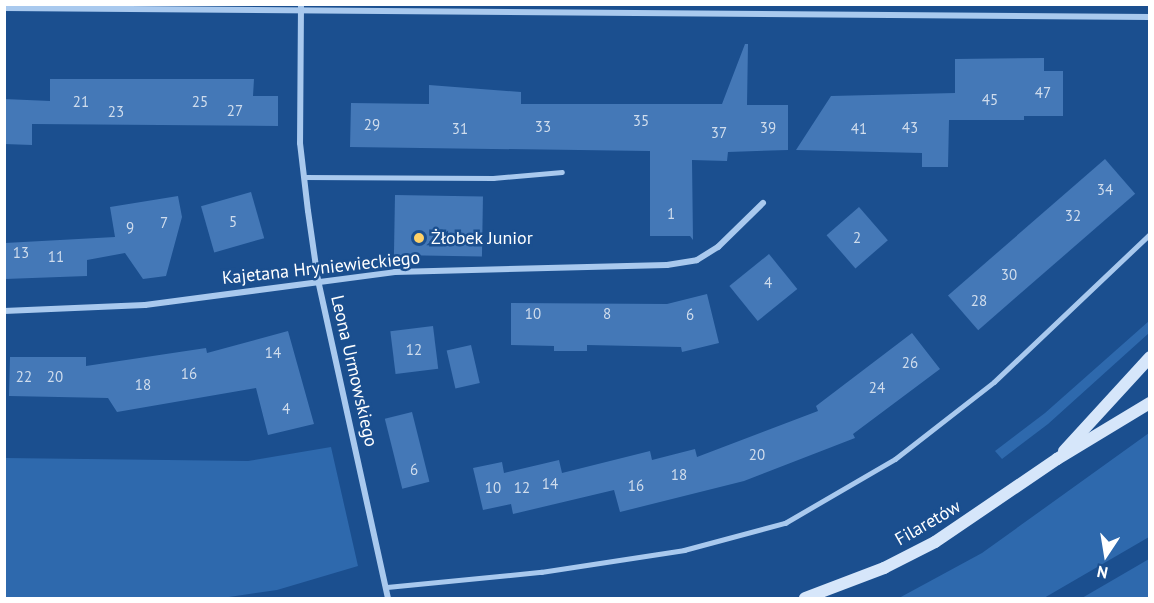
<!DOCTYPE html>
<html>
<head>
<meta charset="utf-8">
<style>
  body { margin:0 }
  #map { position:relative; width:1154px; height:603px; overflow:hidden; background:#1b4f8f; font-family:"PT Sans",sans-serif }
  div>[style] { position:absolute }
  .green>* { inset:0; background:#2e69ad }
  .building>* { inset:0; background:#4478b7; transform-origin:0 0 }
  .lane>* { height:4.5px; margin:-2.25px; padding:0 2.25px; transform-origin:2.25px; border-radius:2.25px; background:#a9c9ee }
  .street>* { height:6px; margin:-3px; padding:0 3px; transform-origin:3px; border-radius:3px; background:#a9c9ee }
  .secondary>* { height:12px; margin:-6px; padding:0 6px; transform-origin:6px; border-radius:6px; background:#d6e6fa }
  .dots>* { width:16px; height:16px; translate:-50% -50%; box-sizing:border-box; border:3px solid #1b4f8f; border-radius:50% }
  span { translate:-50% -50%; white-space:nowrap; text-align:center; line-height:1.15; -webkit-text-stroke:5px #1b4f8f; paint-order:stroke }
  .number-label { font-size:15px; color:#d0dded }
  .number-label span { -webkit-text-stroke-width:0 }
  .poi-label { font-size:18px; color:#fff }
  .left { translate:0 -50%; text-align:left }
  .street-label { font-size:18px; color:#fff }
  .frame { position:absolute; inset:0; border:6px solid #fff; pointer-events:none }
  .north { position:absolute; left:1076px; top:525px; width:60px; height:60px; -webkit-text-stroke:4px #1b4f8f; paint-order:stroke; rotate:192deg; font-size:16px; font-weight:700; line-height:24px; text-align:center; color:#fff }
  .north::after { content:''; display:block; margin:auto; width:21px; height:27px; background:#fff; clip-path:polygon(50% 0,100% 100%,50% 72%,0 100%) }
</style>
</head>
<body>
<div id="map">
  <div class="green">
    <div style="clip-path:polygon(1149px 321px,1149px 333px,1048px 424px,1002px 459px,995px 451px,1045px 413px)"></div>
    <div style="clip-path:polygon(1149px 433px,1149px 537px,1044px 598px,899px 598px,982px 553px)"></div>
    <div style="clip-path:polygon(331px 447px,358px 566px,277px 590px,222px 598px,5px 598px,5px 458px,248px 461px)"></div>
    <div style="clip-path:polygon(1149px 559px,1149px 598px,1082px 598px)"></div>
  </div>
  <div class="building">
    <div style="clip-path:polygon(745px 44px,748px 44px,747px 105px,788px 105px,788px 150px,728px 152px,727px 161px,692px 160px,693px 240px,690px 236px,650px 236px,650px 151px,350px 147px,351px 103px,429px 104px,429px 85px,521px 92px,521px 104px,722px 104px)"></div>
    <div style="clip-path:polygon(1044px 58px,1044px 71px,1063px 71px,1063px 116px,1024px 116px,1024px 120px,949px 120px,948px 167px,922px 167px,922px 153px,796px 150px,831px 96px,955px 93px,955px 59px)"></div>
    <div style="clip-path:polygon(50px 79px,254px 79px,253px 96px,278px 96px,278px 126px,32px 124px,32px 145px,4px 144px,4px 99px,50px 101px)"></div>
    <div style="left:1105px;top:159px;width:46px;height:208px;rotate:49deg"></div>
    <div style="left:251px;top:192px;width:48px;height:52px;rotate:74deg"></div>
    <div style="left:395px;top:195px;width:88px;height:60px;rotate:1deg"></div>
    <div style="clip-path:polygon(178px 196px,182px 217px,166px 276px,143px 279px,125px 253px,87px 260px,87px 276px,5px 279px,5px 243px,115px 237px,110px 207px)"></div>
    <div style="left:859px;top:207px;width:44px;height:43px;rotate:49deg"></div>
    <div style="left:769px;top:254px;width:45px;height:51px;rotate:51deg"></div>
    <div style="clip-path:polygon(707px 294px,719px 343px,682px 352px,681px 347px,587px 345px,587px 351px,554px 351px,554px 346px,511px 345px,511px 303px,667px 304px)"></div>
    <div style="left:433px;top:326px;width:43px;height:43px;rotate:83deg"></div>
    <div style="clip-path:polygon(288px 331px,314px 424px,268px 435px,256px 388px,117px 412px,108px 398px,9px 396px,10px 357px,86px 357px,86px 366px,206px 348px,207px 353px)"></div>
    <div style="clip-path:polygon(912px 333px,940px 369px,853px 434px,855px 438px,744px 481px,620px 512px,614px 490px,513px 514px,511px 504px,483px 510px,473px 468px,502px 462px,504px 473px,559px 460px,562px 473px,650px 451px,652px 460px,695px 449px,697px 457px,818px 411px,816px 406px)"></div>
    <div style="left:471px;top:345px;width:39px;height:25px;rotate:77deg"></div>
    <div style="left:412px;top:412px;width:72px;height:28px;rotate:76deg"></div>
  </div>
  <div class="lane">
    <div style="left:304px;top:177px;width:189px;rotate:0.3deg"></div>
    <div style="left:493px;top:178px;width:69px;rotate:-5deg"></div>
    <div style="left:387px;top:587px;width:155px;rotate:-5.6deg"></div>
    <div style="left:541px;top:572px;width:145px;rotate:-8.7deg"></div>
    <div style="left:684px;top:550px;width:105px;rotate:-15deg"></div>
    <div style="left:785px;top:523px;width:127px;rotate:-30.2deg"></div>
    <div style="left:895px;top:459px;width:125px;rotate:-37.9deg"></div>
    <div style="left:994px;top:382px;width:215px;rotate:-43.5deg"></div>
  </div>
  <div class="street">
    <div style="left:301px;top:4px;width:139px;rotate:90.4deg"></div>
    <div style="left:300px;top:143px;width:68px;rotate:83.3deg"></div>
    <div style="left:308px;top:211px;width:70px;rotate:81.8deg"></div>
    <div style="left:318px;top:280px;width:326px;rotate:77.6deg"></div>
    <div style="left:4px;top:8px;width:1146px;rotate:0.45deg"></div>
    <div style="left:4px;top:311px;width:141px;rotate:-2.4deg"></div>
    <div style="left:145px;top:305px;width:252px;rotate:-7.5deg"></div>
    <div style="left:395px;top:272px;width:272px;rotate:-1.5deg"></div>
    <div style="left:667px;top:265px;width:30px;rotate:-9deg"></div>
    <div style="left:697px;top:260px;width:25px;rotate:-32deg"></div>
    <div style="left:718px;top:247px;width:63px;rotate:-44.4deg"></div>
  </div>
  <div class="secondary">
    <div style="left:1064px;top:451px;width:127px;rotate:-47.5deg"></div>
    <div style="left:805px;top:598px;width:85px;rotate:-20.8deg"></div>
    <div style="left:884px;top:568px;width:57px;rotate:-27deg"></div>
    <div style="left:935px;top:542px;width:148px;rotate:-34.2deg"></div>
    <div style="left:1057px;top:459px;width:109px;rotate:-31.1deg"></div>
  </div>
  <div class="dots">
    <div style="left:419px;top:238px;background:#ffd166"></div>
  </div>
  <div class="number-label">
    <span style="left:1043px;top:93px">47</span>
    <span style="left:990px;top:100px">45</span>
    <span style="left:81px;top:102px">21</span>
    <span style="left:200px;top:102px">25</span>
    <span style="left:235px;top:111px">27</span>
    <span style="left:116px;top:112px">23</span>
    <span style="left:641px;top:121px">35</span>
    <span style="left:372px;top:125px">29</span>
    <span style="left:543px;top:127px">33</span>
    <span style="left:768px;top:128px">39</span>
    <span style="left:910px;top:128px">43</span>
    <span style="left:460px;top:129px">31</span>
    <span style="left:859px;top:129px">41</span>
    <span style="left:719px;top:133px">37</span>
    <span style="left:1105px;top:190px">34</span>
    <span style="left:671px;top:214px">1</span>
    <span style="left:1073px;top:216px">32</span>
    <span style="left:233px;top:222px">5</span>
    <span style="left:164px;top:223px">7</span>
    <span style="left:130px;top:228px">9</span>
    <span style="left:857px;top:238px">2</span>
    <span style="left:21px;top:253px">13</span>
    <span style="left:56px;top:257px">11</span>
    <span style="left:1009px;top:275px">30</span>
    <span style="left:768px;top:283px">4</span>
    <span style="left:979px;top:301px">28</span>
    <span style="left:533px;top:314px">10</span>
    <span style="left:607px;top:314px">8</span>
    <span style="left:690px;top:315px">6</span>
    <span style="left:414px;top:350px">12</span>
    <span style="left:273px;top:353px">14</span>
    <span style="left:910px;top:363px">26</span>
    <span style="left:189px;top:374px">16</span>
    <span style="left:24px;top:377px">22</span>
    <span style="left:55px;top:377px">20</span>
    <span style="left:143px;top:385px">18</span>
    <span style="left:877px;top:388px">24</span>
    <span style="left:286px;top:409px">4</span>
    <span style="left:757px;top:455px">20</span>
    <span style="left:414px;top:470px">6</span>
    <span style="left:679px;top:475px">18</span>
    <span style="left:550px;top:484px">14</span>
    <span style="left:636px;top:486px">16</span>
    <span style="left:493px;top:488px">10</span>
    <span style="left:522px;top:488px">12</span>
  </div>
  <div class="poi-label">
    <span class="left" style="left:431px;top:238px">Żłobek Junior</span>
  </div>
  <div class="street-label">
    <span style="left:321px;top:268px;rotate:-6deg">Kajetana Hryniewieckiego</span>
    <span style="left:354px;top:371px;rotate:77deg">Leona Urmowskiego</span>
    <span style="left:928px;top:523px;rotate:-30deg">Filaretów</span>
  </div>
  <div class="frame"></div>
  <div class="north">N</div>
</div>
</body>
</html>
